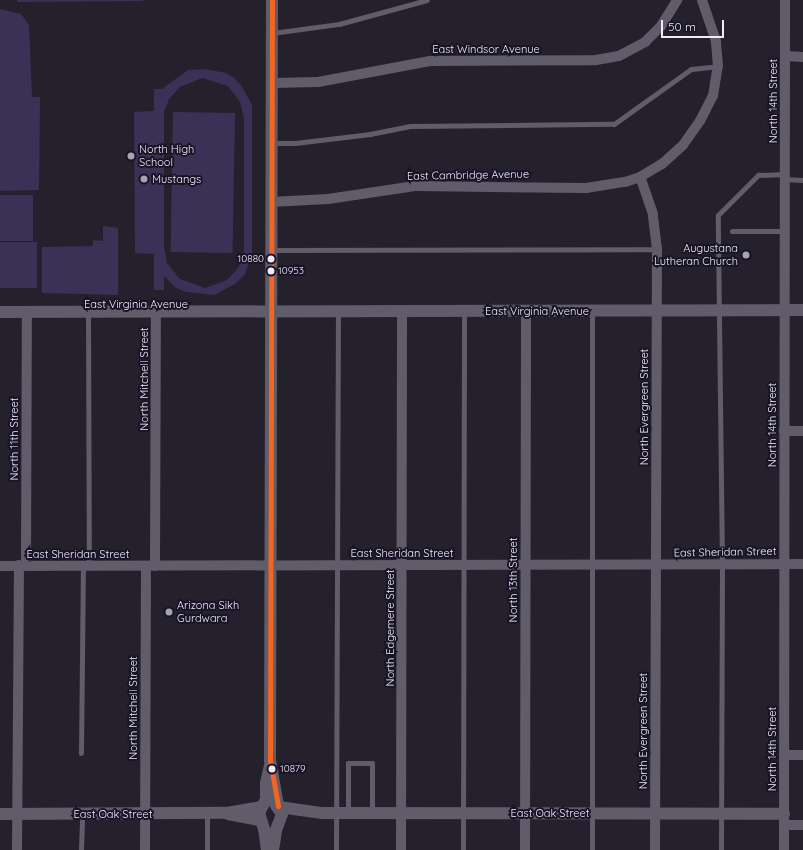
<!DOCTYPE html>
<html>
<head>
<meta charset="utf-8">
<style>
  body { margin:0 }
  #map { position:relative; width:803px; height:850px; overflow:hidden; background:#24212c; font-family:Quicksand,sans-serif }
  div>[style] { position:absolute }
  .green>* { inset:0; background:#3b3157; transform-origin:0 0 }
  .service>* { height:5px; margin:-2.5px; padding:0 2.5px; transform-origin:2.5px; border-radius:2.5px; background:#605c6a }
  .minor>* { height:10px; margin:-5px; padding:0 5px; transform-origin:5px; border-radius:5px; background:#605c6a }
  .tertiary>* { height:12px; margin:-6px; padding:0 6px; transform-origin:6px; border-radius:6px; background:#605c6a }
  .bus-1>* { height:5px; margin:-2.5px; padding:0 2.5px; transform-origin:2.5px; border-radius:2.5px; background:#f26522 }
  .dots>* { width:11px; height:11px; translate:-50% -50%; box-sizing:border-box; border:2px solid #181426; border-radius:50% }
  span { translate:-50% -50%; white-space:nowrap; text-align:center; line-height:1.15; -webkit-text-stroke:4px #181426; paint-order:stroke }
  .bus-label { font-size:10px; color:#edebf8 }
  .right { translate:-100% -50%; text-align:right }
  .left { translate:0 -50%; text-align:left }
  .street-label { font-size:11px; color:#edebf8 }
  .poi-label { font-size:11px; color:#edebf8 }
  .scale { position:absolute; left:661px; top:20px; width:63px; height:18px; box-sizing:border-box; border:2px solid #edebf8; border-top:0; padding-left:5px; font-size:12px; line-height:14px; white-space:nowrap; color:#edebf8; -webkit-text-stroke:3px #181426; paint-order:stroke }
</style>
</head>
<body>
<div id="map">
  <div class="green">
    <div style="clip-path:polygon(17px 0,143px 0,143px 1px,17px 2px)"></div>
    <div style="clip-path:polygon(0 9px,21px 14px,29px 25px,32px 97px,40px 97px,39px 190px,0 191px)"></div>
    <div style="clip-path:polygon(evenodd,205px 69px,226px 73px,234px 78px,241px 85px,252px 105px,252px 253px,245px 274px,235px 284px,214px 295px,186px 292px,176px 288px,164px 276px,164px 290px,154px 290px,154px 254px,135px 253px,134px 112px,154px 111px,154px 89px,162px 89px,188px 70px,205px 69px,202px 78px,228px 86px,240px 102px,244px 118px,244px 255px,238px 268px,227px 280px,205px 288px,180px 279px,167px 263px,164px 246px,164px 112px,169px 99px,180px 87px,202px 78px)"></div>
    <div style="left:173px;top:112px;width:62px;height:140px;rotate:1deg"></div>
    <div style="left:0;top:195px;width:33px;height:46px"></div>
    <div style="clip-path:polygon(103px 226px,118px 228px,118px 295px,42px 293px,42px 247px,93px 246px,93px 240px,103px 241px)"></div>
    <div style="left:0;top:242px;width:37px;height:46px"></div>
  </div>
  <div class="service">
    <div style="left:272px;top:33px;width:68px;rotate:-7.7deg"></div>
    <div style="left:339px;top:24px;width:91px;rotate:-15.3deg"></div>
    <div style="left:273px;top:143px;width:22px"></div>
    <div style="left:295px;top:143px;width:76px;rotate:-6.8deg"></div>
    <div style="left:370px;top:134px;width:41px;rotate:-11.3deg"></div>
    <div style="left:410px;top:126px;width:204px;rotate:-0.6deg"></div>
    <div style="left:614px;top:124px;width:95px;rotate:-35.5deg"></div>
    <div style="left:691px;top:69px;width:27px;rotate:-6deg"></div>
    <div style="left:785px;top:179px;width:18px;rotate:3deg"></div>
    <div style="left:732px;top:231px;width:53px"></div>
    <div style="left:271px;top:250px;width:386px;rotate:-0.1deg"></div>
    <div style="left:88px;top:313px;width:252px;rotate:89.8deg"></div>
    <div style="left:81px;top:753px;width:188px;rotate:-89.4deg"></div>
    <div style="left:348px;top:813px;width:50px;rotate:-90deg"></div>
    <div style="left:348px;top:763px;width:24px"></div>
    <div style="left:372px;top:763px;width:50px;rotate:90deg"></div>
    <div style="left:81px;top:850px;width:36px;rotate:-88deg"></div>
    <div style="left:207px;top:850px;width:37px;rotate:-90deg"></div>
    <div style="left:336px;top:850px;width:539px;rotate:-89.79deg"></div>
    <div style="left:463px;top:850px;width:538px;rotate:-89.89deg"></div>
    <div style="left:592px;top:850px;width:539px;rotate:-90deg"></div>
    <div style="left:721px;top:850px;width:286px;rotate:-89.8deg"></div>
    <div style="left:722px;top:564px;width:349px;rotate:-90.7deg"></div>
    <div style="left:718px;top:215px;width:57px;rotate:-45deg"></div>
    <div style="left:758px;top:175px;width:27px;rotate:-2deg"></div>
  </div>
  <div class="minor">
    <div style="left:785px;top:56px;width:18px;rotate:3deg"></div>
    <div style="left:272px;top:83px;width:46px;rotate:-1.2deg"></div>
    <div style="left:318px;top:82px;width:114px;rotate:-10.6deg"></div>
    <div style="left:430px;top:61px;width:166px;rotate:-0.3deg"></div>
    <div style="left:596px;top:60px;width:23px;rotate:-10deg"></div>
    <div style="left:619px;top:56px;width:30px;rotate:-28deg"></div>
    <div style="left:645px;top:42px;width:23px;rotate:-45deg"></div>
    <div style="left:661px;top:26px;width:31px;rotate:-58deg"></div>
    <div style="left:271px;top:202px;width:57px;rotate:-3deg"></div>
    <div style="left:328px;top:199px;width:88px;rotate:-8.5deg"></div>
    <div style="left:415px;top:186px;width:171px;rotate:0.7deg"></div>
    <div style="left:586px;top:188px;width:39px;rotate:-9deg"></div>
    <div style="left:625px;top:182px;width:16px;rotate:-18deg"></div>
    <div style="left:784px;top:431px;width:19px"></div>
    <div style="left:26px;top:565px;width:253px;rotate:-89.8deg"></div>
    <div style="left:0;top:566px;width:803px;rotate:-0.14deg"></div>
    <div style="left:155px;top:566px;width:253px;rotate:-89.8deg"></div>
    <div style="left:784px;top:755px;width:19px"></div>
    <div style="left:784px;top:825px;width:19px"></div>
    <div style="left:17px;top:850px;width:285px;rotate:-89.6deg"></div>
    <div style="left:145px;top:850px;width:284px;rotate:-89.8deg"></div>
    <div style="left:401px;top:850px;width:539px;rotate:-89.89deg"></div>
    <div style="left:525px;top:850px;width:539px;rotate:-89.89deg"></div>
    <div style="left:655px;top:850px;width:601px;rotate:-89.81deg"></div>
    <div style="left:657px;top:249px;width:35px;rotate:-97deg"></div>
    <div style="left:653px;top:214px;width:39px;rotate:-109deg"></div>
    <div style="left:640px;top:177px;width:26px;rotate:-31deg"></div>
    <div style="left:662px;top:164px;width:28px;rotate:-42deg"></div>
    <div style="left:683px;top:145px;width:29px;rotate:-55deg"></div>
    <div style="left:700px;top:121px;width:28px;rotate:-63deg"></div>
    <div style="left:713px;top:96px;width:30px;rotate:-81deg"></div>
    <div style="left:718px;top:66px;width:25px;rotate:-95deg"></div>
    <div style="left:716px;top:41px;width:43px;rotate:-108.9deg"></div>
    <div style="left:784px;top:850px;width:850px;rotate:-89.93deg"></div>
  </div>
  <div class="tertiary">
    <div style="left:272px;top:0;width:760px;rotate:90.15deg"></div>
    <div style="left:270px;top:760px;width:47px;rotate:80.1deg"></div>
    <div style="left:0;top:312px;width:803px;rotate:-0.14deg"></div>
    <div style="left:279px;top:807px;width:42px;rotate:8.1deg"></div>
    <div style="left:321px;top:813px;width:463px;rotate:0.1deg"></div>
    <div style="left:0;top:814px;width:227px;rotate:-0.3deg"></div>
    <div style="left:227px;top:813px;width:35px;rotate:-10deg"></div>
    <div style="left:228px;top:814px;width:33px;rotate:11deg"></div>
    <div style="left:267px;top:850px;width:21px;rotate:-98deg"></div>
    <div style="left:264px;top:829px;width:17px;rotate:-107deg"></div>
    <div style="left:259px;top:813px;width:16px;rotate:-63deg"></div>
    <div style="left:266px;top:799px;width:16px;rotate:-90deg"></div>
    <div style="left:266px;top:783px;width:17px;rotate:-77deg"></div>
    <div style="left:273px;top:850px;width:20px;rotate:-81deg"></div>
    <div style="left:276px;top:830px;width:17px;rotate:-69deg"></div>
    <div style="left:282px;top:814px;width:12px;rotate:-125deg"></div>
  </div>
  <div class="bus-1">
    <div style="left:272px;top:0;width:760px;rotate:90.15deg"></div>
    <div style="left:270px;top:760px;width:47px;rotate:80.1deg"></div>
  </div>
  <div class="dots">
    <div style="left:131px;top:156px;background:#a7a4b1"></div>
    <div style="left:144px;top:179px;background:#a7a4b1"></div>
    <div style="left:746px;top:255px;background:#a7a4b1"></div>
    <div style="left:271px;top:259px;background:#edebf8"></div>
    <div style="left:271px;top:271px;background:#edebf8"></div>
    <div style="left:169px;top:612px;background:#a7a4b1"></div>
    <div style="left:272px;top:769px;background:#edebf8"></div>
  </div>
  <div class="bus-label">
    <span class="right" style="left:264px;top:259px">10880</span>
    <span class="left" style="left:278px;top:271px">10953</span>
    <span class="left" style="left:280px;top:769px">10879</span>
  </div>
  <div class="street-label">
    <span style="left:486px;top:49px">East Windsor Avenue</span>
    <span style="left:773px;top:101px;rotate:-90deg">North 14th Street</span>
    <span style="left:468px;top:175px;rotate:-1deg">East Cambridge Avenue</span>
    <span style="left:136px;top:304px">East Virginia Avenue</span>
    <span style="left:537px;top:311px">East Virginia Avenue</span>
    <span style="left:144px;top:379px;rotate:-90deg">North Mitchell Street</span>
    <span style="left:644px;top:407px;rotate:-90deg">North Evergreen Street</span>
    <span style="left:772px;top:425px;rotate:-90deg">North 14th Street</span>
    <span style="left:14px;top:439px;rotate:-90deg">North 11th Street</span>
    <span style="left:725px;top:552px;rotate:-1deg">East Sheridan Street</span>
    <span style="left:402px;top:553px">East Sheridan Street</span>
    <span style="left:78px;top:554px">East Sheridan Street</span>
    <span style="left:513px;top:580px;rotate:-90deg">North 13th Street</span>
    <span style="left:390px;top:628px;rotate:-90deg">North Edgemere Street</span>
    <span style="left:133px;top:708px;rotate:-90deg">North Mitchell Street</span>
    <span style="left:643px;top:731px;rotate:-90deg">North Evergreen Street</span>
    <span style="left:772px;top:749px;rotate:-90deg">North 14th Street</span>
    <span style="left:550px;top:813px">East Oak Street</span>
    <span style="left:113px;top:814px">East Oak Street</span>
  </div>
  <div class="poi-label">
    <span class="left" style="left:139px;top:156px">North High<br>School</span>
    <span class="left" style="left:152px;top:179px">Mustangs</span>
    <span class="right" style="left:738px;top:255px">Augustana<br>Lutheran Church</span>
    <span class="left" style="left:177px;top:612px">Arizona Sikh<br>Gurdwara</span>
  </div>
  <div class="scale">50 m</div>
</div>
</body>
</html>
